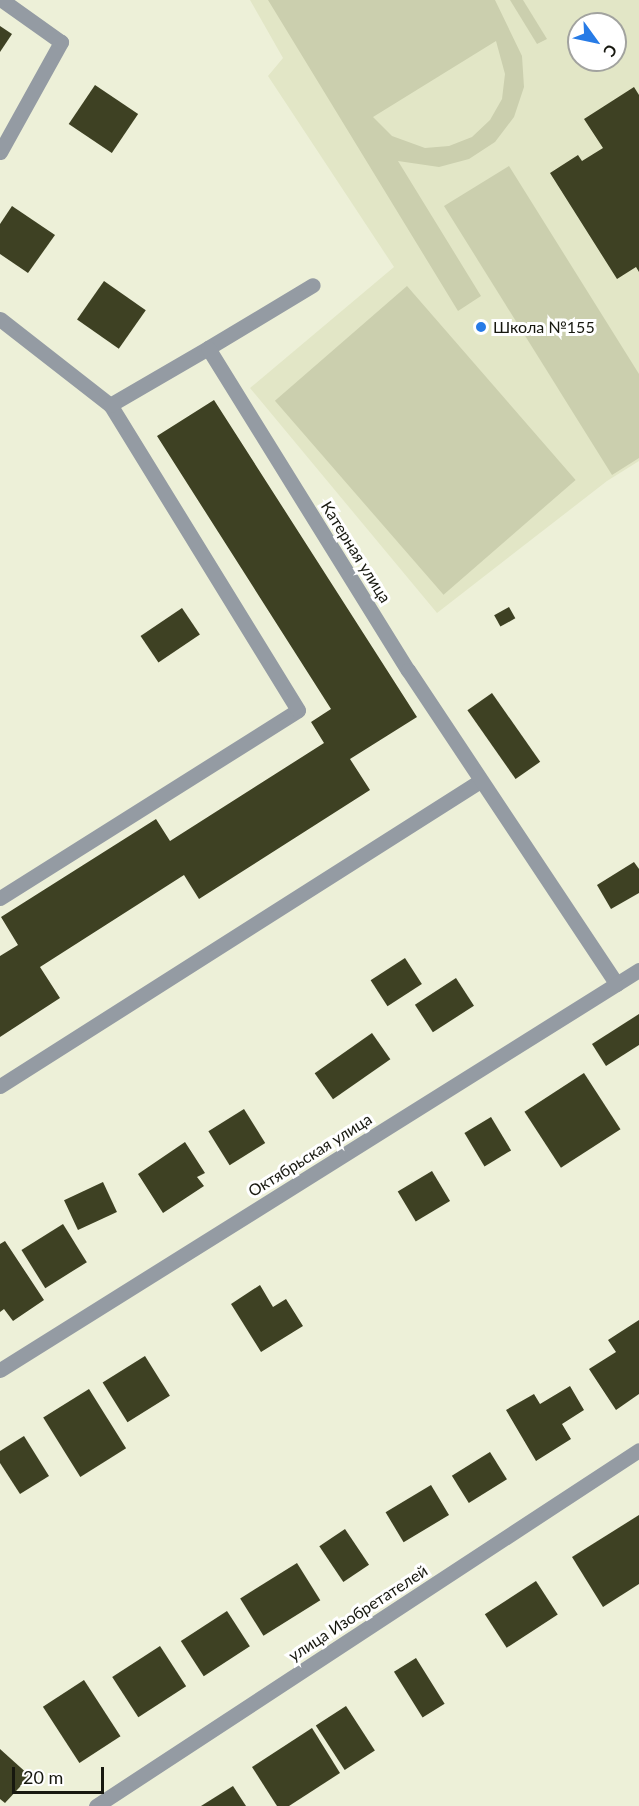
<!DOCTYPE html>
<html>
<head>
<meta charset="utf-8">
<style>
  body { margin:0 }
  #map { position:relative; width:639px; height:1806px; overflow:hidden; background:#edf0d8; font-family:Lato,sans-serif }
  div>[style] { position:absolute }
  .built>* { inset:0; background:#e2e6c6 }
  .green>* { inset:0; background:#cbcfae; transform-origin:0 0 }
  .building>* { inset:0; background:#3e4123; transform-origin:0 0 }
  .service>* { height:15px; margin:-7.5px; padding:0 7.5px; transform-origin:7.5px; border-radius:7.5px; background:#949ba3 }
  .minor>* { height:15px; margin:-7.5px; padding:0 7.5px; transform-origin:7.5px; border-radius:7.5px; background:#949ba3 }
  .dots>* { width:16px; height:16px; translate:-50% -50%; box-sizing:border-box; border:3px solid #fff; border-radius:50% }
  span { translate:-50% -50%; white-space:nowrap; text-align:center; line-height:1.15; -webkit-text-stroke:6px #fff; paint-order:stroke }
  .poi-label { font-size:16px; color:#17180f }
  .left { translate:0 -50%; text-align:left }
  .street-label { font-size:16px; color:#17180f }
  .north { position:absolute; left:567px; top:12px; width:60px; height:60px; box-sizing:border-box; background:#fff; border:2px solid #a2a39f; border-radius:50%; rotate:123deg; font-size:16px; font-weight:700; line-height:24px; text-align:center; color:#17180f }
  .north::after { content:''; display:block; margin:auto; width:21px; height:27px; background:#277be6; clip-path:polygon(50% 0,100% 100%,50% 72%,0 100%) }
  .scale { position:absolute; left:12px; top:1767px; width:92px; height:27px; box-sizing:border-box; border:3px solid #17180f; border-top:0; padding-left:8px; font-size:18px; line-height:21px; white-space:nowrap; color:#17180f; -webkit-text-stroke:4px #fff; paint-order:stroke }
</style>
</head>
<body>
<div id="map">
  <div class="built">
    <div style="clip-path:polygon(evenodd,250px 0,639px 0,639px 461px,607px 481px,437px 613px,250px 388px,394px 267px,268px 76px,283px 58px,250px 0,579px 24px,615px 24px,615px 60px,579px 60px,579px 24px)"></div>
  </div>
  <div class="green">
    <div style="clip-path:polygon(evenodd,268px 0,495px 0,522px 56px,524px 87px,514px 117px,495px 142px,469px 159px,439px 167px,398px 161px,481px 296px,458px 311px,268px 0,496px 41px,505px 74px,502px 99px,490px 120px,472px 137px,449px 146px,425px 148px,392px 136px,373px 117px,496px 41px)"></div>
    <div style="clip-path:polygon(510px 0,523px 0,547px 39px,537px 44px)"></div>
    <div style="clip-path:polygon(509px 166px,639px 374px,639px 458px,612px 475px,444px 206px)"></div>
    <div style="left:407px;top:286px;width:257px;height:175px;rotate:49deg"></div>
  </div>
  <div class="building">
    <div style="clip-path:polygon(0 26px,12px 34px,0 52px)"></div>
    <div style="left:95px;top:85px;width:52px;height:47px;rotate:34deg"></div>
    <div style="clip-path:polygon(634px 87px,639px 95px,639px 272px,636px 267px,617px 279px,550px 173px,578px 155px,582px 161px,603px 148px,584px 119px)"></div>
    <div style="clip-path:polygon(12px 206px,55px 235px,28px 273px,0 254px,0 224px)"></div>
    <div style="left:104px;top:281px;width:51px;height:47px;rotate:35deg"></div>
    <div style="clip-path:polygon(214px 400px,417px 717px,350px 759px,370px 790px,199px 899px,184px 875px,40px 967px,60px 998px,0 1037px,0 956px,18px 945px,1px 917px,156px 819px,170px 841px,324px 743px,311px 722px,331px 709px,157px 436px)"></div>
    <div style="left:509px;top:607px;width:13px;height:17px;rotate:61deg"></div>
    <div style="left:182px;top:608px;width:32px;height:50px;rotate:56deg"></div>
    <div style="left:492px;top:693px;width:84px;height:30px;rotate:55deg"></div>
    <div style="clip-path:polygon(634px 862px,639px 869px,639px 893px,611px 909px,597px 885px)"></div>
    <div style="left:405px;top:958px;width:31px;height:41px;rotate:57deg"></div>
    <div style="left:456px;top:978px;width:33px;height:49px;rotate:57deg"></div>
    <div style="clip-path:polygon(639px 1014px,639px 1045px,606px 1066px,592px 1044px)"></div>
    <div style="left:372px;top:1033px;width:32px;height:70px;rotate:55deg"></div>
    <div style="left:584px;top:1073px;width:67px;height:71px;rotate:57deg"></div>
    <div style="left:244px;top:1109px;width:40px;height:42px;rotate:58deg"></div>
    <div style="left:491px;top:1117px;width:39px;height:31px;rotate:59deg"></div>
    <div style="clip-path:polygon(185px 1142px,205px 1173px,197px 1177px,204px 1186px,163px 1213px,138px 1174px)"></div>
    <div style="left:432px;top:1171px;width:35px;height:40px;rotate:59deg"></div>
    <div style="left:103px;top:1182px;width:33px;height:43px;rotate:65deg"></div>
    <div style="left:63px;top:1224px;width:45px;height:49px;rotate:58deg"></div>
    <div style="clip-path:polygon(5px 1241px,44px 1300px,13px 1321px,4px 1309px,0 1312px,0 1244px)"></div>
    <div style="clip-path:polygon(260px 1285px,273px 1307px,286px 1299px,303px 1326px,261px 1352px,231px 1304px)"></div>
    <div style="clip-path:polygon(639px 1320px,639px 1394px,616px 1410px,589px 1369px,616px 1352px,608px 1340px)"></div>
    <div style="left:145px;top:1356px;width:47px;height:50px;rotate:58deg"></div>
    <div style="clip-path:polygon(570px 1386px,584px 1410px,562px 1424px,571px 1439px,536px 1461px,506px 1410px,534px 1394px,540px 1404px)"></div>
    <div style="left:89px;top:1389px;width:70px;height:54px;rotate:58deg"></div>
    <div style="clip-path:polygon(24px 1436px,49px 1476px,20px 1494px,0 1463px,0 1451px)"></div>
    <div style="left:490px;top:1452px;width:32px;height:45px;rotate:58deg"></div>
    <div style="left:431px;top:1485px;width:35px;height:53px;rotate:59deg"></div>
    <div style="clip-path:polygon(639px 1515px,639px 1584px,603px 1607px,572px 1557px)"></div>
    <div style="left:345px;top:1529px;width:43px;height:31px;rotate:56deg"></div>
    <div style="left:297px;top:1563px;width:44px;height:67px;rotate:58deg"></div>
    <div style="left:536px;top:1581px;width:40px;height:61px;rotate:57deg"></div>
    <div style="left:227px;top:1611px;width:42px;height:55px;rotate:57deg"></div>
    <div style="left:160px;top:1646px;width:48px;height:57px;rotate:57deg"></div>
    <div style="left:416px;top:1658px;width:54px;height:26px;rotate:58deg"></div>
    <div style="left:84px;top:1680px;width:67px;height:49px;rotate:57deg"></div>
    <div style="left:346px;top:1706px;width:53px;height:36px;rotate:57deg"></div>
    <div style="clip-path:polygon(312px 1728px,340px 1773px,289px 1806px,277px 1806px,252px 1767px)"></div>
    <div style="clip-path:polygon(0 1749px,30px 1776px,5px 1803px,0 1799px)"></div>
    <div style="clip-path:polygon(233px 1786px,246px 1806px,201px 1806px)"></div>
  </div>
  <div class="service">
    <div style="left:208px;top:348px;width:122px;rotate:-31deg"></div>
    <div style="left:0;top:898px;width:352px;rotate:-32.2deg"></div>
    <div style="left:298px;top:710px;width:358px;rotate:-121.6deg"></div>
    <div style="left:0;top:1086px;width:569px;rotate:-32.43deg"></div>
  </div>
  <div class="minor">
    <div style="left:0;top:152px;width:126px;rotate:-61deg"></div>
    <div style="left:61px;top:42px;width:72px;rotate:-144.6deg"></div>
    <div style="left:0;top:319px;width:140px;rotate:38deg"></div>
    <div style="left:110px;top:405px;width:113px;rotate:-30.2deg"></div>
    <div style="left:208px;top:348px;width:379px;rotate:58.2deg"></div>
    <div style="left:408px;top:670px;width:377px;rotate:56.4deg"></div>
    <div style="left:0;top:1370px;width:754px;rotate:-32.05deg"></div>
    <div style="left:96px;top:1806px;width:649px;rotate:-33.25deg"></div>
  </div>
  <div class="dots">
    <div style="left:481px;top:327px;background:#277be6"></div>
  </div>
  <div class="poi-label">
    <span class="left" style="left:493px;top:327px">Школа №155</span>
  </div>
  <div class="street-label">
    <span style="left:356px;top:552px;rotate:58deg">Катерная улица</span>
    <span style="left:310px;top:1155px;rotate:-32deg">Октябрьская улица</span>
    <span style="left:358px;top:1613px;rotate:-33deg">улица Изобретателей</span>
  </div>
  <div class="north">С</div>
  <div class="scale">20 m</div>
</div>
</body>
</html>
